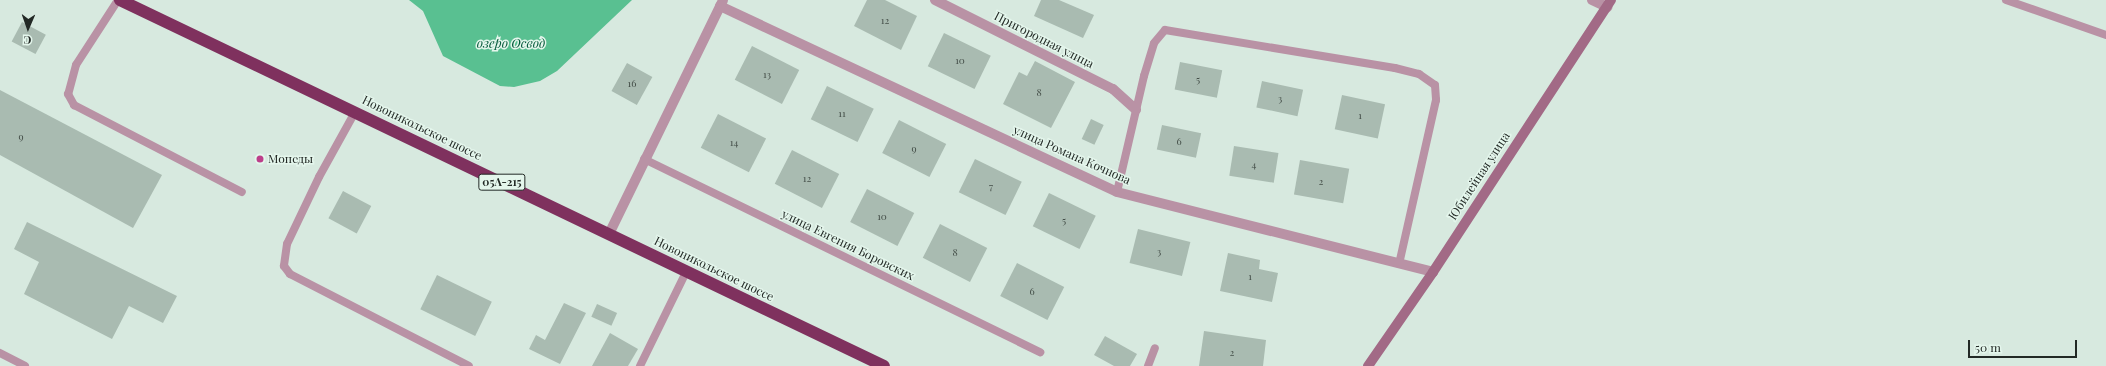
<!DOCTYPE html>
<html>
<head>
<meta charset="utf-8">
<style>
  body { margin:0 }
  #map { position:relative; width:2106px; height:366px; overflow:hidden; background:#d7e9df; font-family:"Playfair Display",serif }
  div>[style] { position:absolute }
  .water>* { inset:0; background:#59c091 }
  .building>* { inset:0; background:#a9bbb1; transform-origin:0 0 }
  .lane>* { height:8px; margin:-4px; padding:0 4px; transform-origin:4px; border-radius:4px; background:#b992a5 }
  .street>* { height:10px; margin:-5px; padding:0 5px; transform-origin:5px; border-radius:5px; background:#b992a5 }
  .secondary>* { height:10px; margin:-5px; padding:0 5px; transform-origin:5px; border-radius:5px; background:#a26a86 }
  .highway>* { height:12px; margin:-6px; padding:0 6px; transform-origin:6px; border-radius:6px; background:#7f315e }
  .dots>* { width:11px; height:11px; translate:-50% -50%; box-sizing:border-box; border:2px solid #e4f6ec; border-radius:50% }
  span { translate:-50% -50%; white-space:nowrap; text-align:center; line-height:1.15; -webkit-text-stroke:3px #e4f6ec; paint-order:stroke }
  .number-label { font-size:10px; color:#444e48 }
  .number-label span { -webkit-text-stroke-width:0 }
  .shield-label span { padding:1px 3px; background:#e4f6ec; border:1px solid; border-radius:3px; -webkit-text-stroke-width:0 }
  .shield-label { font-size:11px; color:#222925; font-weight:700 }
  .street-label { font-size:12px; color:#222925 }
  .poi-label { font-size:12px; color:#222925 }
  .left { translate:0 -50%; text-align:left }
  .water-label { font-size:13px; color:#065b3c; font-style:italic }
  .north { position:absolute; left:8px; top:8px; width:40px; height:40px; -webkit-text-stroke:3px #e4f6ec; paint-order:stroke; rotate:182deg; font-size:11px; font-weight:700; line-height:16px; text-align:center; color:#222925 }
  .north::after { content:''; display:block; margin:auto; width:14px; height:18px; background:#222925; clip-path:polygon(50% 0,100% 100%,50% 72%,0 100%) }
  .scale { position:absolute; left:1968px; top:340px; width:109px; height:18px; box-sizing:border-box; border:2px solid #222925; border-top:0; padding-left:5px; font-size:12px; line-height:14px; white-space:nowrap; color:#222925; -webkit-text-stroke:3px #e4f6ec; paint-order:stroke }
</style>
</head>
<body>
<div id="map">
  <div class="water">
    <div style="clip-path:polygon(409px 0,632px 0,557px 71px,540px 81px,514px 87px,500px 86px,443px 56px,423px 11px)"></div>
  </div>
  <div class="building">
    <div style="clip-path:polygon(867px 0,885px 0,917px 16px,901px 50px,854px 26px)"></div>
    <div style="clip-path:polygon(1041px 0,1059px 0,1094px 15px,1083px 38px,1034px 16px)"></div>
    <div style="left:22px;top:22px;width:27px;height:22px;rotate:28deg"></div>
    <div style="left:944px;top:33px;width:52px;height:37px;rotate:26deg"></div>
    <div style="left:752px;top:46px;width:53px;height:38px;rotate:27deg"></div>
    <div style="clip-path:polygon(1035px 61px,1075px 82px,1051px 128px,1003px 104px,1019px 72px,1027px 76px)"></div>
    <div style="left:1180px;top:62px;width:43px;height:28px;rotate:11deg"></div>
    <div style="left:627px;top:63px;width:29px;height:32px;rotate:29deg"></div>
    <div style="left:1262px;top:81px;width:42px;height:27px;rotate:12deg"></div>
    <div style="left:827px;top:86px;width:52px;height:37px;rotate:26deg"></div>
    <div style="clip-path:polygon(0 90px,162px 175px,133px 228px,0 155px)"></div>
    <div style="left:1342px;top:95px;width:44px;height:35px;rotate:12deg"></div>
    <div style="left:718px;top:114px;width:54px;height:38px;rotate:27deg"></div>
    <div style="left:1091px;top:119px;width:14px;height:22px;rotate:25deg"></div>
    <div style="left:899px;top:120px;width:53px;height:37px;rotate:27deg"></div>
    <div style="left:1162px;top:125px;width:40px;height:25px;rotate:12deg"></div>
    <div style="left:1234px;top:146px;width:45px;height:30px;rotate:9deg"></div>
    <div style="left:792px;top:150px;width:53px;height:38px;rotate:27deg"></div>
    <div style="left:975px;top:159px;width:52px;height:37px;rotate:26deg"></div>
    <div style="left:1300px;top:160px;width:50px;height:35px;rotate:10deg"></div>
    <div style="left:867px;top:189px;width:53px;height:37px;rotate:27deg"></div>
    <div style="left:343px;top:191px;width:32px;height:31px;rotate:28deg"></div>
    <div style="left:1049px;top:193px;width:52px;height:37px;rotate:26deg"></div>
    <div style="clip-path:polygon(27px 222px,177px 296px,163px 323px,129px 306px,112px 339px,24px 294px,39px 262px,14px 249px)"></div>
    <div style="left:940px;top:224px;width:53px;height:38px;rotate:27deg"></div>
    <div style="left:1138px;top:229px;width:54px;height:35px;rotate:14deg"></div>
    <div style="clip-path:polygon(1228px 253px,1260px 260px,1259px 269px,1278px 273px,1272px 302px,1220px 291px)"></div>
    <div style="left:1017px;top:263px;width:53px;height:37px;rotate:27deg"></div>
    <div style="left:437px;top:275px;width:61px;height:38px;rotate:26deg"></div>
    <div style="clip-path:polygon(564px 303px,586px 313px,560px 364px,529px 349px,536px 335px,545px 340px)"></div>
    <div style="left:597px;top:304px;width:22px;height:14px;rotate:24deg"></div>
    <div style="clip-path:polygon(1204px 331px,1266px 340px,1263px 366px,1199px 366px)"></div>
    <div style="clip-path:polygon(610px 333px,638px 349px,628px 366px,592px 366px)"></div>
    <div style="clip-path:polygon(1105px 336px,1137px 354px,1130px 366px,1114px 366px,1094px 355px)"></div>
  </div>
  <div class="lane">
    <div style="left:118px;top:0;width:77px;rotate:122.9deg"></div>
    <div style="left:76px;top:65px;width:30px;rotate:105deg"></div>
    <div style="left:68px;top:94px;width:13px;rotate:61deg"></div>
    <div style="left:74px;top:105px;width:189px;rotate:27.4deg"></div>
    <div style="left:2006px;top:0;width:106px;rotate:19.3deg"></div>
    <div style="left:355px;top:112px;width:74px;rotate:119deg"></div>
    <div style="left:319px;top:177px;width:74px;rotate:115.5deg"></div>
    <div style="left:287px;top:244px;width:22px;rotate:98deg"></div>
    <div style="left:284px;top:266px;width:10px;rotate:53deg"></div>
    <div style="left:290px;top:274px;width:201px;rotate:27.2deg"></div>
    <div style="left:644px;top:159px;width:441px;rotate:26deg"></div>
    <div style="left:1117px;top:192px;width:119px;rotate:-76.9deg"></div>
    <div style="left:1144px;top:76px;width:34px;rotate:-73deg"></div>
    <div style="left:1154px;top:43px;width:17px;rotate:-50deg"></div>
    <div style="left:1165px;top:30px;width:233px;rotate:9.4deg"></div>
    <div style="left:1395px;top:68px;width:25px;rotate:14deg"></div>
    <div style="left:1419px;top:74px;width:19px;rotate:35deg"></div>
    <div style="left:1435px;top:85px;width:15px;rotate:86deg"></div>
    <div style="left:1436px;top:100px;width:168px;rotate:102.7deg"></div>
    <div style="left:0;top:353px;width:28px;rotate:27deg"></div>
    <div style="left:640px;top:366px;width:105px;rotate:-63.9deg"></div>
    <div style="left:1148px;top:366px;width:19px;rotate:-69deg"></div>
  </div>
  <div class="street">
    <div style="left:935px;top:0;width:199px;rotate:26.6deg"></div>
    <div style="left:1113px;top:89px;width:31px;rotate:42deg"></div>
    <div style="left:1592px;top:0;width:17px;rotate:25deg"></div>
    <div style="left:720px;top:6px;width:438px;rotate:25.1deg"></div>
    <div style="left:1117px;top:192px;width:326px;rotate:14.2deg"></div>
    <div style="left:609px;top:234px;width:260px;rotate:-64deg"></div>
  </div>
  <div class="secondary">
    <div style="left:1368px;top:366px;width:114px;rotate:-55.3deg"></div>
    <div style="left:1433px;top:272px;width:325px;rotate:-56.8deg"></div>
  </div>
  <div class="highway">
    <div style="left:120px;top:0;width:847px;rotate:25.6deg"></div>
  </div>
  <div class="dots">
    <div style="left:260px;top:159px;background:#bd3e8a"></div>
  </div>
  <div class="number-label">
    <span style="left:885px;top:21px">12</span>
    <span style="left:960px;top:61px">10</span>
    <span style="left:767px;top:75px">13</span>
    <span style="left:1198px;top:80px">5</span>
    <span style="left:632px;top:84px">16</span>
    <span style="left:1039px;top:93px">8</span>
    <span style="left:1280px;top:99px">3</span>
    <span style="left:842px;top:114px">11</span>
    <span style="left:1360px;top:116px">1</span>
    <span style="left:21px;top:137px">9</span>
    <span style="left:1179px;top:142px">6</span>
    <span style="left:734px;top:143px">14</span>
    <span style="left:914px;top:149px">9</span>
    <span style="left:1254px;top:165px">4</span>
    <span style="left:807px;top:179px">12</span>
    <span style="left:1321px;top:182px">2</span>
    <span style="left:991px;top:187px">7</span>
    <span style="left:882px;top:217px">10</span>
    <span style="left:1064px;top:221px">5</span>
    <span style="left:1159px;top:252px">3</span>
    <span style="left:955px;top:253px">8</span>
    <span style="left:1250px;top:277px">1</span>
    <span style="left:1032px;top:292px">6</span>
    <span style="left:1232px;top:353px">2</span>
  </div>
  <div class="shield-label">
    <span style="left:502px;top:182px">05А-215</span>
  </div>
  <div class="street-label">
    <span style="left:1044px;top:40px;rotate:27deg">Пригородная улица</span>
    <span style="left:422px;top:128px;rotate:26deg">Новоникольское шоссе</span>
    <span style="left:1072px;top:155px;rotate:24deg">улица Романа Кочнова</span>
    <span style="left:1479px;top:176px;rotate:-57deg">Юбилейная улица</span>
    <span style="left:848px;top:245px;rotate:26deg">улица Евгения Боровских</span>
    <span style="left:714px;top:269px;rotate:26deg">Новоникольское шоссе</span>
  </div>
  <div class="poi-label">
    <span class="left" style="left:268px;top:159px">Мопеды</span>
  </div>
  <div class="water-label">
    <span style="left:511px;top:43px">озеро Освод</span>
  </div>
  <div class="north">С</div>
  <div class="scale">50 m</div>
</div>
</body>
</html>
